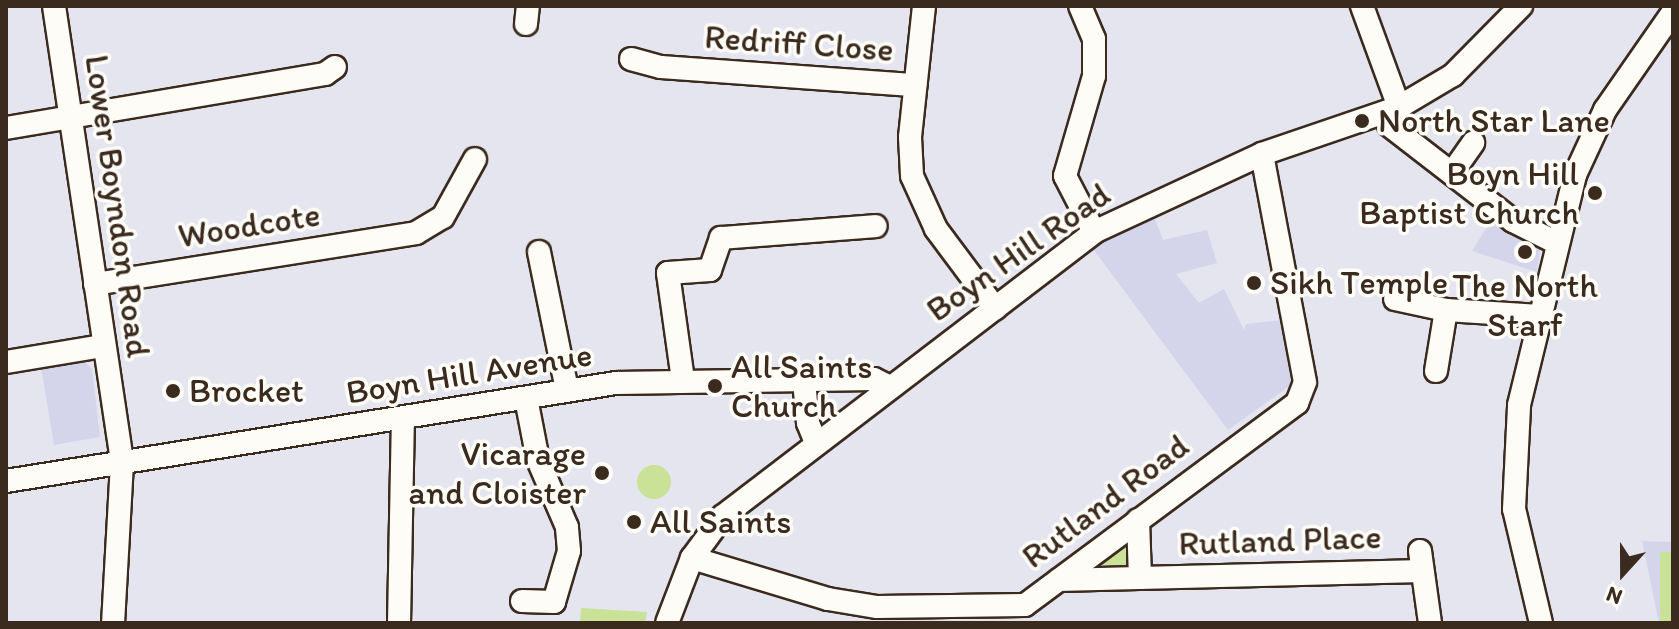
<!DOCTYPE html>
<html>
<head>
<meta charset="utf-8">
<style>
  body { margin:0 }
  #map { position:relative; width:1679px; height:629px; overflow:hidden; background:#e5e5f0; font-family:Itim,sans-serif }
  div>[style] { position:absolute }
  .built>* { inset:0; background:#d4d5eb }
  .green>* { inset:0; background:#c9e298; transform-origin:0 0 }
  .round { border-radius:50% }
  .roads { filter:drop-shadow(2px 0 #3b2a1e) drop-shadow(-2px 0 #3b2a1e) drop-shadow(0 2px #3b2a1e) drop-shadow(0 -2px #3b2a1e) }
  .minor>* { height:22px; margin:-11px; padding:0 11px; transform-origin:11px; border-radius:11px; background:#fdfcf7 }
  .dots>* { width:22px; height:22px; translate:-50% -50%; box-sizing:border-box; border:4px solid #fdfcf7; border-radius:50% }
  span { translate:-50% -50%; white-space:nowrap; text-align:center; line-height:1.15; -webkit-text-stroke:7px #fdfcf7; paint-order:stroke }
  .street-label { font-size:34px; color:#3b2a1e }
  .poi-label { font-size:34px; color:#3b2a1e }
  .left { translate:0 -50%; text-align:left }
  .right { translate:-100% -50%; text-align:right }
  .frame { position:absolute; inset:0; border:8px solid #3b2a1e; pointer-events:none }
  .north { position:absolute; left:1583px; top:533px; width:80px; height:80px; -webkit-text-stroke:6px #fdfcf7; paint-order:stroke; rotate:201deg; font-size:22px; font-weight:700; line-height:32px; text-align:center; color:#3b2a1e }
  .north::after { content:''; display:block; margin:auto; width:28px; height:36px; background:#3b2a1e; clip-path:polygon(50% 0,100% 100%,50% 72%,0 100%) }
</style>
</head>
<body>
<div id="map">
  <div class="built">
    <div style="clip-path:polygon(1151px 208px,1163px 240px,1207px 230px,1217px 263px,1176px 274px,1199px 303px,1224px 289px,1244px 330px,1246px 324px,1282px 320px,1295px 382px,1228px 430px,1087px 241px)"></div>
    <div style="clip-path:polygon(1496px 212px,1541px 243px,1537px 272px,1472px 251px)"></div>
    <div style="clip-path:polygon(80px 357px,92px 369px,100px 437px,54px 445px,40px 361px)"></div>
    <div style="clip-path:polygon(1642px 541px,1673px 542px,1673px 623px,1659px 623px)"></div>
  </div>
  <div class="green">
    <div class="round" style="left:637px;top:465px;width:34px;height:34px"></div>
    <div style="clip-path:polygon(1125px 545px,1127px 566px,1097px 566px)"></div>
    <div style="left:1660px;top:552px;width:13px;height:71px"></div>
    <div style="clip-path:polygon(581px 608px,647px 612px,645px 623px,580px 623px)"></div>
  </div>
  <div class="roads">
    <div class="minor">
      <div style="left:54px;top:6px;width:462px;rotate:81.5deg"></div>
      <div style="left:122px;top:463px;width:160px;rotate:93.2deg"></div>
      <div style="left:924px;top:6px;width:132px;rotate:96.1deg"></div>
      <div style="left:910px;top:137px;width:39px;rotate:87deg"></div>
      <div style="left:912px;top:176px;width:58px;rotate:65.6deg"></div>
      <div style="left:936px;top:229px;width:99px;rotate:53.2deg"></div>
      <div style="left:1080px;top:6px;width:36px;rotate:67deg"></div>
      <div style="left:1094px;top:39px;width:37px;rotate:90deg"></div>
      <div style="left:1094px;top:76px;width:104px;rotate:106.2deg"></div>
      <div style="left:1065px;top:176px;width:63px;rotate:62.6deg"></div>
      <div style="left:1362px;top:6px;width:108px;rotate:69.9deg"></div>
      <div style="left:526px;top:24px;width:18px;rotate:-84deg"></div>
      <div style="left:631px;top:59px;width:31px;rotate:15deg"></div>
      <div style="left:661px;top:67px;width:255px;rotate:4.1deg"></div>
      <div style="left:1389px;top:125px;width:157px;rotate:37.7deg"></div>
      <div style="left:1513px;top:221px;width:49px;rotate:26.6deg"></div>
      <div style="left:6px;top:128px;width:324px;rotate:-9.6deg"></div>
      <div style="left:325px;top:74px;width:12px;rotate:-35deg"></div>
      <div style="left:1452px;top:173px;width:37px;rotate:-55deg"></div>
      <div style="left:539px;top:252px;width:141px;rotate:78.5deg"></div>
      <div style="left:95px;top:284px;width:325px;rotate:-9deg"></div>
      <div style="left:416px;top:233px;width:31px;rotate:-31deg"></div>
      <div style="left:443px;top:217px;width:66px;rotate:-61.1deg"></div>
      <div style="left:1395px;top:299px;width:52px;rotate:12.2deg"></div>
      <div style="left:1446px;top:310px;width:94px;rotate:3.7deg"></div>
      <div style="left:6px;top:362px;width:98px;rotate:-9.4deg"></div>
      <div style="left:1436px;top:371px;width:62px;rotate:-80.7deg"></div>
      <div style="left:683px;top:380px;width:108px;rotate:-98deg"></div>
      <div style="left:668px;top:273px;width:42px;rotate:-4.1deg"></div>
      <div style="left:710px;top:270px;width:34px;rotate:-71deg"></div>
      <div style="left:721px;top:238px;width:155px;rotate:-4.4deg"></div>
      <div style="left:804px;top:381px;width:42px;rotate:84.6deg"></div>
      <div style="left:808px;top:423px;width:22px;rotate:68deg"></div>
      <div style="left:6px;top:481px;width:618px;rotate:-9.13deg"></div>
      <div style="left:616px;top:383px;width:258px;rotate:-0.9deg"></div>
      <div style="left:874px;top:379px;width:18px;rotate:27deg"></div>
      <div style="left:1138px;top:520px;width:58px;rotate:88deg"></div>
      <div style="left:1420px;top:551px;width:73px;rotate:82.1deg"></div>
      <div style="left:692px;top:558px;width:142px;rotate:16.8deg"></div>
      <div style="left:828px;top:599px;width:50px;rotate:9.3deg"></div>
      <div style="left:877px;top:607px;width:148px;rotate:-0.8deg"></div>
      <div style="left:1025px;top:605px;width:339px;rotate:-36.6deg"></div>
      <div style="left:1297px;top:403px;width:22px;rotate:-69deg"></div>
      <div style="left:1305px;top:382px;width:232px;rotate:-100.7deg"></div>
      <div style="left:1059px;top:580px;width:363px;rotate:-1.4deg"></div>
      <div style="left:522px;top:601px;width:32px;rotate:2deg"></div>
      <div style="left:554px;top:602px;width:53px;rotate:-73.6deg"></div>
      <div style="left:569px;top:551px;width:24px;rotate:-95deg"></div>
      <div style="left:567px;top:527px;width:73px;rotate:-113.4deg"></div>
      <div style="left:538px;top:460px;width:63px;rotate:-101deg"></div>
      <div style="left:399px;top:623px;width:204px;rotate:-88.9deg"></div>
      <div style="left:667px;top:623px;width:70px;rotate:-69deg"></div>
      <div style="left:692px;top:558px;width:52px;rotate:-53.6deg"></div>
      <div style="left:723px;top:516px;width:467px;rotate:-37.4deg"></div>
      <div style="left:1094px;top:232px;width:185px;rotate:-24.9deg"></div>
      <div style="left:1262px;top:154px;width:145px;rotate:-18.9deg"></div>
      <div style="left:1399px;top:107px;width:63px;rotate:-30.7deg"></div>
      <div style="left:1453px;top:75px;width:97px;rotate:-45.4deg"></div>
      <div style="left:1541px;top:623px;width:117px;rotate:-103.3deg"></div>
      <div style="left:1514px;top:509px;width:104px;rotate:-87.2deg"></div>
      <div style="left:1519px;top:405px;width:237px;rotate:-76.3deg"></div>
      <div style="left:1575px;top:175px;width:72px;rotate:-65.2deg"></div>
      <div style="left:1605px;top:110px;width:119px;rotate:-55.2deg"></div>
    </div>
  </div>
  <div class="dots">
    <div style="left:1362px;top:121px;background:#3b2a1e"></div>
    <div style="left:1595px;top:193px;background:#3b2a1e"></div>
    <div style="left:1525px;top:252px;background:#3b2a1e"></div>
    <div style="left:1254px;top:283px;background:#3b2a1e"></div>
    <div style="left:715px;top:386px;background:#3b2a1e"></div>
    <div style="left:173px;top:391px;background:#3b2a1e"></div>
    <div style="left:602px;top:473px;background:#3b2a1e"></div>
    <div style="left:634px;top:522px;background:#3b2a1e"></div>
  </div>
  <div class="street-label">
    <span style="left:799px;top:43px;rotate:4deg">Redriff Close</span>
    <span style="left:118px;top:206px;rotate:82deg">Lower Boyndon Road</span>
    <span style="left:249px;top:225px;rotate:-9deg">Woodcote</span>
    <span style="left:1018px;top:252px;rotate:-35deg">Boyn Hill Road</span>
    <span style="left:469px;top:373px;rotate:-9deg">Boyn Hill Avenue</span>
    <span style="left:1105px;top:501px;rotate:-37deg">Rutland Road</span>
    <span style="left:1280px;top:540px;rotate:-2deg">Rutland Place</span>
  </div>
  <div class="poi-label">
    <span class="left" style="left:1378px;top:121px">North Star Lane</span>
    <span class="right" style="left:1579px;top:193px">Boyn Hill<br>Baptist Church</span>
    <span class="left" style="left:1270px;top:283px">Sikh Temple</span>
    <span style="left:1525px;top:305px">The North<br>Starf</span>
    <span class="left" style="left:731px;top:386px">All Saints<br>Church</span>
    <span class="left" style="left:189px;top:391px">Brocket</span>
    <span class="right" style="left:586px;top:473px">Vicarage<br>and Cloister</span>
    <span class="left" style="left:650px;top:522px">All Saints</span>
  </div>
  <div class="frame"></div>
  <div class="north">N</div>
</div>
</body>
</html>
